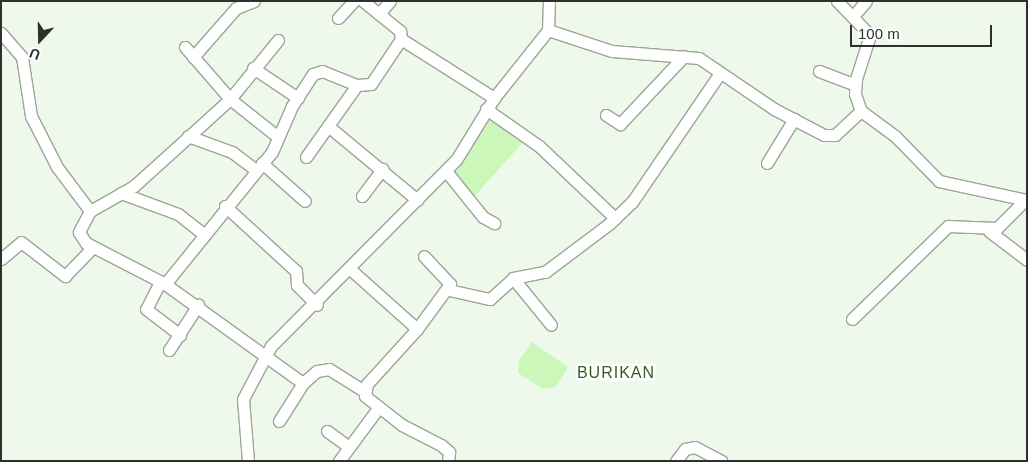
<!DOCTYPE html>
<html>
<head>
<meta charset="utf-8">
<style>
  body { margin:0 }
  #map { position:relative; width:1028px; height:462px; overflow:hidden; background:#eff9eb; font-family:Helvetica,sans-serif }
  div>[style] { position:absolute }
  .green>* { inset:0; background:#cbf7ba }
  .roads { filter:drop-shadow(1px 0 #9ba598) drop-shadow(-1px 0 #9ba598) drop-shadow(0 1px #9ba598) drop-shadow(0 -1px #9ba598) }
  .minor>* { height:11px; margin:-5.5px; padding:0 5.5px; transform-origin:5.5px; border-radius:5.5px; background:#fff }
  span { translate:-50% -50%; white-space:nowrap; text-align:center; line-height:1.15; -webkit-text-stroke:5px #fff; paint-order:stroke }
  .neighbourhood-label { font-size:16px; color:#355e22; letter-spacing:1px }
  .frame { position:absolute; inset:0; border:2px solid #2d312c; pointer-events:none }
  .north { position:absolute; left:15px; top:15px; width:50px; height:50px; -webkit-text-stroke:4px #fff; paint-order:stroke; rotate:201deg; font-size:14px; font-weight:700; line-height:20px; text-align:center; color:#2d312c }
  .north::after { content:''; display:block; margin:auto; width:18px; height:22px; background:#2d312c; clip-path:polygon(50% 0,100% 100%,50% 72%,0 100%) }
  .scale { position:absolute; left:850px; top:25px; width:142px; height:22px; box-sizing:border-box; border:2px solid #2d312c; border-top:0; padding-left:6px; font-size:15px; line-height:18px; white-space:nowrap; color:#2d312c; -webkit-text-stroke:4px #fff; paint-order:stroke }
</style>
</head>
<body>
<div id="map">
  <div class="green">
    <div style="clip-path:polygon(491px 118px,525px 140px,472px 199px,453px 176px)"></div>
    <div style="clip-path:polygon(532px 342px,568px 367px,556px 387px,543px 389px,518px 373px,519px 360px)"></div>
  </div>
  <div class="roads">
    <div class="minor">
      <div style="left:363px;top:1px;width:48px;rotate:39deg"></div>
      <div style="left:400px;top:31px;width:8px;rotate:83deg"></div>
      <div style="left:837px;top:1px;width:47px;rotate:45.9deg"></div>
      <div style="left:870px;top:35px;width:46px;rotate:107.7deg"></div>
      <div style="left:856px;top:79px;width:15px;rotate:94deg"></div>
      <div style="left:855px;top:94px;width:18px;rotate:71deg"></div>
      <div style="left:861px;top:111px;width:42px;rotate:36.3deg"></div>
      <div style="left:895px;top:136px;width:63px;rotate:45.6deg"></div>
      <div style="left:939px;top:181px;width:90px;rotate:12.2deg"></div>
      <div style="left:379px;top:14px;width:17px;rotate:-50deg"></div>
      <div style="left:854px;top:15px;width:18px;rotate:-49deg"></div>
      <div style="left:338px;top:18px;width:23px;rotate:-47deg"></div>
      <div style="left:548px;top:30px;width:67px;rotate:18.2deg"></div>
      <div style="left:612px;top:51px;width:87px;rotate:4.6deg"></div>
      <div style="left:699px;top:58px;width:91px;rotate:34.2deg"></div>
      <div style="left:774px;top:109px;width:56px;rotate:27.5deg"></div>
      <div style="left:824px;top:135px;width:11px"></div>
      <div style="left:835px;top:135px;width:35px;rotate:-43deg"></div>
      <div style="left:1px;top:33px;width:32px;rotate:49deg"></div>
      <div style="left:22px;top:57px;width:60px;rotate:81.3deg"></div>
      <div style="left:31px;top:116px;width:57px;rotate:63deg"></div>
      <div style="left:57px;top:167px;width:55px;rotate:53.1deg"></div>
      <div style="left:278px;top:40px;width:76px;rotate:129.1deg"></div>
      <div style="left:230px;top:99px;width:59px;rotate:137.7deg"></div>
      <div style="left:186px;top:139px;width:70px;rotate:137.9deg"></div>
      <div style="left:134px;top:186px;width:51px;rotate:150.4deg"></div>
      <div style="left:90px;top:211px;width:24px;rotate:118deg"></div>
      <div style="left:79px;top:232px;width:13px;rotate:58deg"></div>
      <div style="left:86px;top:243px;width:89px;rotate:27.4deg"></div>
      <div style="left:165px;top:284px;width:170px;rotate:-51deg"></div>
      <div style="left:272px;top:152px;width:50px;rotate:-66.5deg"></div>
      <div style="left:292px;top:106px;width:38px;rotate:-57deg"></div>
      <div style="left:313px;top:74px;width:9px;rotate:-18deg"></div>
      <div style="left:322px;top:71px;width:38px;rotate:22deg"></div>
      <div style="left:357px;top:85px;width:14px;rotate:-4deg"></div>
      <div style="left:371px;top:84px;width:54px;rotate:-56.3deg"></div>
      <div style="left:401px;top:39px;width:110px;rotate:32.4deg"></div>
      <div style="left:185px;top:47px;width:69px;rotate:49.1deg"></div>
      <div style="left:230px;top:99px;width:61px;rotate:38.4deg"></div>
      <div style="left:193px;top:57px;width:65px;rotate:-48.7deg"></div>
      <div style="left:236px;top:8px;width:19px;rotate:-21deg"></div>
      <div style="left:253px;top:68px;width:54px;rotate:33.7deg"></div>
      <div style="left:819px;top:71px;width:39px;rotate:21deg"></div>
      <div style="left:486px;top:109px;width:65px;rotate:34.9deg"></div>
      <div style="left:539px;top:146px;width:105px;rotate:43.5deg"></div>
      <div style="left:606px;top:115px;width:17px;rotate:33deg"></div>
      <div style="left:620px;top:124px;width:93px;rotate:-46.7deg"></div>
      <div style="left:328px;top:126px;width:116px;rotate:39.7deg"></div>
      <div style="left:188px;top:136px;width:47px;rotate:20deg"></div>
      <div style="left:232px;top:152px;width:30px;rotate:37deg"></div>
      <div style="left:306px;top:157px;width:88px;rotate:-54.7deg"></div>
      <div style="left:262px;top:163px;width:57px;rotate:41.5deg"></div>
      <div style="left:767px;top:163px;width:52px;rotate:-58.5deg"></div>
      <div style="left:446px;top:171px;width:59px;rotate:51.2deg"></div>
      <div style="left:483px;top:217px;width:13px;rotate:29deg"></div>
      <div style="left:121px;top:193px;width:61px;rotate:20.2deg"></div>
      <div style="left:178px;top:214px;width:33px;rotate:38deg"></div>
      <div style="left:362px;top:196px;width:34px;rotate:-53deg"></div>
      <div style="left:225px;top:206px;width:96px;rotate:42.5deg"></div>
      <div style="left:296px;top:271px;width:14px;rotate:86deg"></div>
      <div style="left:297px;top:285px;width:28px;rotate:45deg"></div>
      <div style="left:989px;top:231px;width:48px;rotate:37.3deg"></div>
      <div style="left:1px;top:259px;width:26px;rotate:-40deg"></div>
      <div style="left:21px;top:242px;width:56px;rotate:37.7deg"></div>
      <div style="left:65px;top:276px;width:39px;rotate:-46deg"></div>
      <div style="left:350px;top:269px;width:90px;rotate:41.8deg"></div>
      <div style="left:417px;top:329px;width:74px;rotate:132.3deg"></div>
      <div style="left:367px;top:384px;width:12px;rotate:99deg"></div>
      <div style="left:365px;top:396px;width:47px;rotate:38.1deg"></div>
      <div style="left:402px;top:425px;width:44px;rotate:27.1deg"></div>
      <div style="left:441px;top:445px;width:11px;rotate:41deg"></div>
      <div style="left:449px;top:452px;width:9px;rotate:96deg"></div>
      <div style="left:513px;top:278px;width:60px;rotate:51deg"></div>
      <div style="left:160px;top:282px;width:30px;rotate:117deg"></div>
      <div style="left:146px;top:309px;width:43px;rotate:37.4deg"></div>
      <div style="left:165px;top:284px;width:170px;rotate:35.7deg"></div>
      <div style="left:303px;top:383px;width:18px;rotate:-41deg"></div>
      <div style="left:317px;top:371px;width:12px;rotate:-9deg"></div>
      <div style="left:329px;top:369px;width:41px;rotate:32.2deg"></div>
      <div style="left:449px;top:290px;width:42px;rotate:12.4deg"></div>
      <div style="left:490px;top:299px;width:31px;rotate:-42deg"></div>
      <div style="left:513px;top:278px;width:33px;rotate:-11deg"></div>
      <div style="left:545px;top:272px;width:80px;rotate:-36.9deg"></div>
      <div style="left:609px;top:224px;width:32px;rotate:-44deg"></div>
      <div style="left:632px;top:202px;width:156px;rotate:-55.7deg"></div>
      <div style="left:852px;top:319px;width:134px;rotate:-44.1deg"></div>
      <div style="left:948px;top:226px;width:49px;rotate:2.3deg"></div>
      <div style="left:997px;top:228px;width:38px;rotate:-45deg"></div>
      <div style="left:417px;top:329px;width:56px;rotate:-53.7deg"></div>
      <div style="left:450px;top:284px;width:38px;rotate:-133deg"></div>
      <div style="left:169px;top:350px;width:54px;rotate:-57.2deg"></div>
      <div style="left:279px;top:421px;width:45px;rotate:-57.7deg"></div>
      <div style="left:327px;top:431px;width:27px;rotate:36deg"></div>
      <div style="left:248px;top:461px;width:62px;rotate:-94.6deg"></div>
      <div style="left:243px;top:399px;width:60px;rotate:-62.2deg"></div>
      <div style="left:271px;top:346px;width:262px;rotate:-45.2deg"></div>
      <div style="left:456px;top:160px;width:73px;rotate:-58.5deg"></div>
      <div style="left:494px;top:98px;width:87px;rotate:-51.5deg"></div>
      <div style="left:548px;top:30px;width:29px;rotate:-88deg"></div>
      <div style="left:339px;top:461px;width:67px;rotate:-53.5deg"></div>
      <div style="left:676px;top:461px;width:15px;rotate:-53deg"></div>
      <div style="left:685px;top:449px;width:10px;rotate:-11deg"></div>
      <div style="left:695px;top:447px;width:30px;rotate:28deg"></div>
    </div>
  </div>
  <div class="neighbourhood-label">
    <span style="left:616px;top:373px">BURIKAN</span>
  </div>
  <div class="frame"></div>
  <div class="north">U</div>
  <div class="scale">100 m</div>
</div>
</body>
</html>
